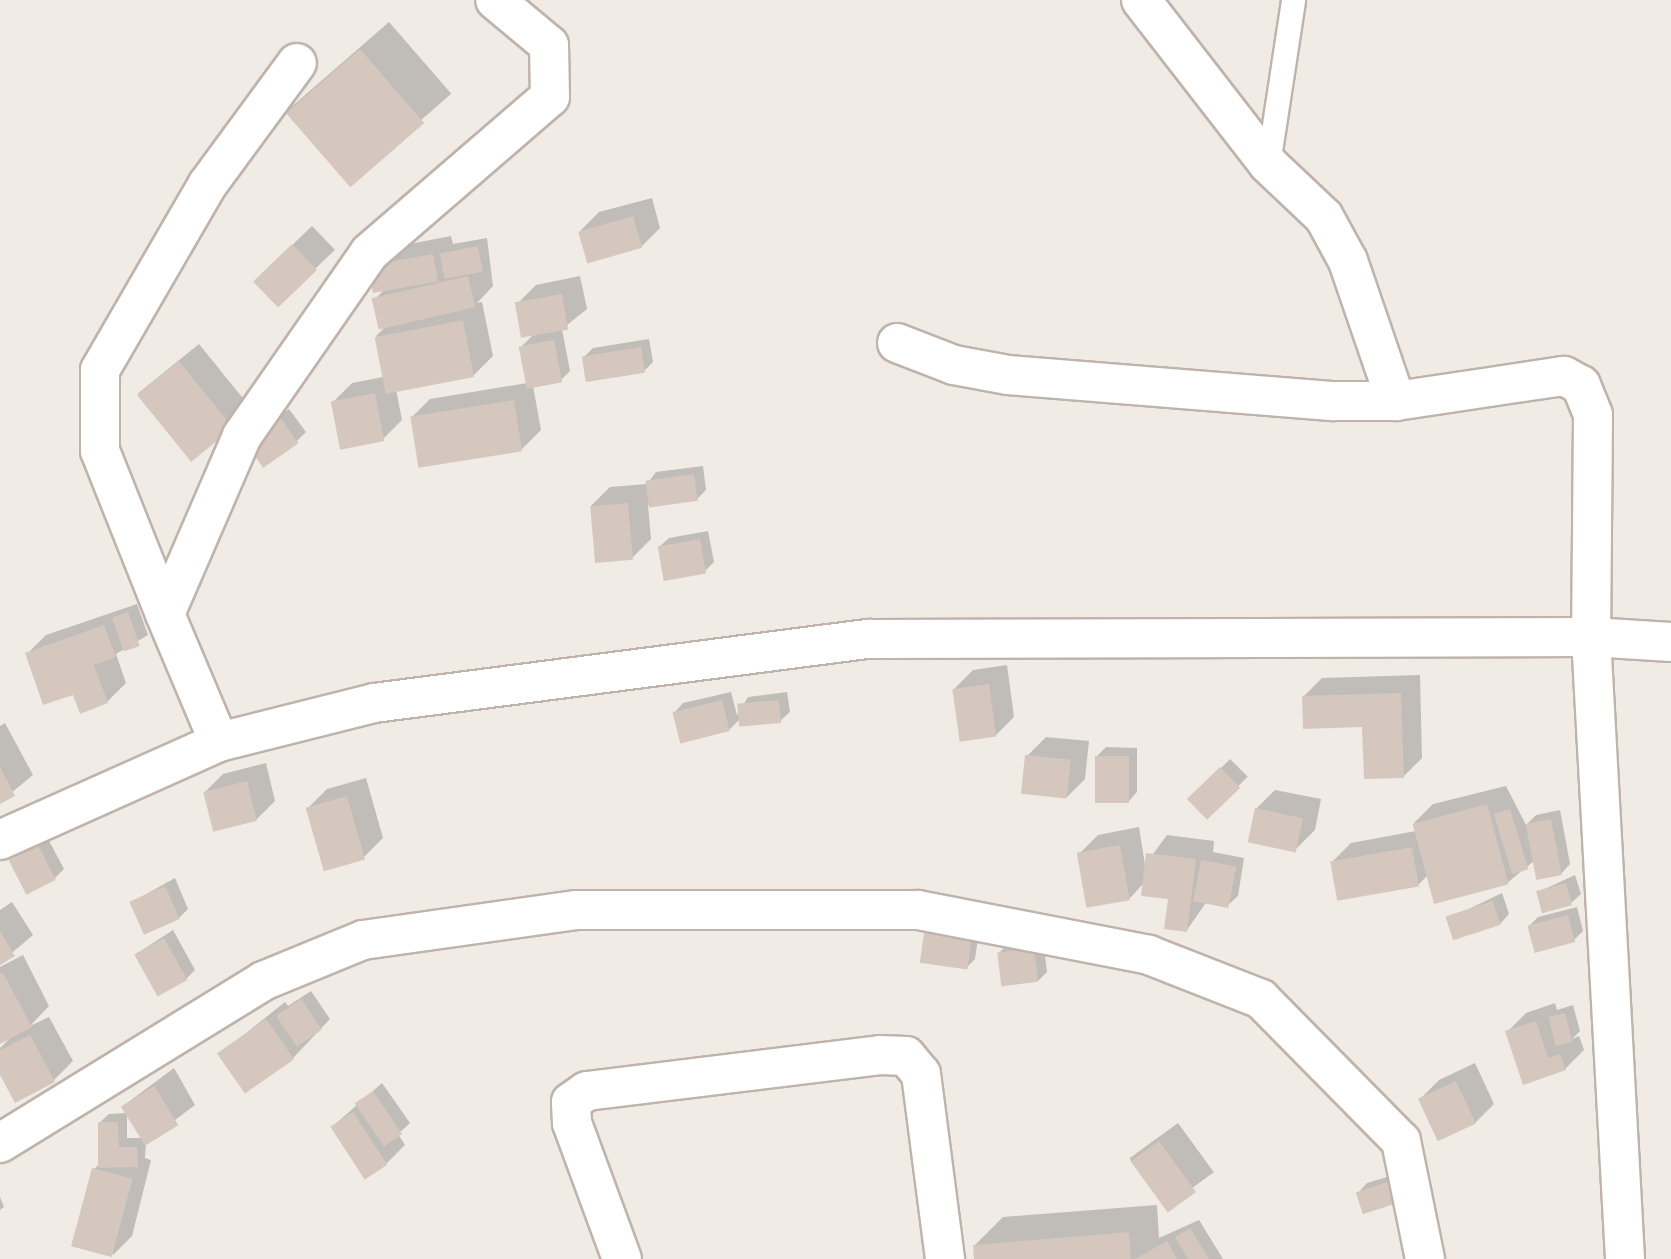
<!DOCTYPE html>
<html>
<head>
<meta charset="utf-8">
<style>
  body { margin:0 }
  #map { position:relative; width:1671px; height:1259px; overflow:hidden; background:#f1ebe5; font-family:Signika,sans-serif }
  div>[style] { position:absolute }
  .shadow>* { inset:0; background:#0003; transform-origin:0 0 }
  .building>* { inset:0; background:#d5c7be; transform-origin:0 0 }
  .roads { filter:drop-shadow(2px 0 #bfb3ab) drop-shadow(-2px 0 #bfb3ab) drop-shadow(0 2px #bfb3ab) drop-shadow(0 -2px #bfb3ab) }
  .lane>* { height:23px; margin:-11.5px; padding:0 11.5px; transform-origin:11.5px; border-radius:11.5px; background:#fff }
  .street>* { height:38px; margin:-19px; padding:0 19px; transform-origin:19px; border-radius:19px; background:#fff }
  span { translate:-50% -50%; white-space:nowrap; text-align:center; line-height:1.15; -webkit-text-stroke:5px #fff; paint-order:stroke }
</style>
</head>
<body>
<div id="map">
  <div class="shadow">
    <div style="left:389px;top:22px;width:95px;height:136px;rotate:49deg"></div>
    <div style="clip-path:polygon(652px 198px,660px 228px,641px 247px,580px 231px,599px 212px)"></div>
    <div style="left:312px;top:226px;width:33px;height:80px;rotate:46deg"></div>
    <div style="clip-path:polygon(451px 236px,453px 244px,487px 238px,493px 286px,477px 303px,482px 302px,493px 356px,474px 375px,396px 389px,402px 420px,383px 439px,333px 402px,352px 383px,383px 377px,376px 336px,386px 326px,374px 300px,383px 291px,389px 248px)"></div>
    <div style="clip-path:polygon(580px 276px,587px 309px,562px 329px,570px 371px,561px 380px,533px 386px,541px 430px,522px 449px,411px 418px,430px 399px,527px 383px,521px 347px,534px 334px,517px 304px,536px 285px)"></div>
    <div style="clip-path:polygon(649px 339px,653px 362px,644px 371px,584px 357px,593px 348px)"></div>
    <div style="left:199px;top:344px;width:82px;height:79px;rotate:51deg"></div>
    <div style="clip-path:polygon(289px 409px,306px 432px,297px 441px,256px 433px)"></div>
    <div style="clip-path:polygon(703px 466px,706px 490px,697px 499px,648px 505px,651px 539px,632px 558px,591px 506px,610px 487px,647px 484px,656px 472px)"></div>
    <div style="clip-path:polygon(708px 531px,714px 562px,705px 571px,659px 547px,669px 538px)"></div>
    <div style="clip-path:polygon(137px 604px,148px 635px,116px 654px,126px 683px,107px 702px,74px 693px,27px 654px,46px 635px)"></div>
    <div style="clip-path:polygon(1007px 665px,1014px 717px,995px 736px,954px 689px,973px 670px)"></div>
    <div style="clip-path:polygon(1420px 675px,1422px 758px,1403px 777px,1364px 725px,1303px 697px,1322px 678px)"></div>
    <div style="clip-path:polygon(731px 692px,737px 715px,748px 697px,787px 692px,790px 712px,780px 721px,740px 719px,729px 730px,674px 713px,683px 703px)"></div>
    <div style="clip-path:polygon(5px 723px,33px 775px,0 802px,0 726px)"></div>
    <div style="clip-path:polygon(1046px 737px,1089px 741px,1085px 779px,1066px 798px,1027px 756px)"></div>
    <div style="clip-path:polygon(1106px 747px,1137px 748px,1137px 792px,1128px 802px,1097px 756px)"></div>
    <div style="left:1230px;top:759px;width:25px;height:57px;rotate:45deg"></div>
    <div style="clip-path:polygon(266px 763px,275px 801px,256px 820px,204px 793px,223px 774px)"></div>
    <div style="clip-path:polygon(366px 778px,383px 838px,364px 857px,308px 808px,327px 789px)"></div>
    <div style="clip-path:polygon(1506px 786px,1526px 825px,1536px 815px,1560px 810px,1570px 864px,1561px 874px,1534px 861px,1507px 883px,1427px 876px,1418px 885px,1332px 862px,1351px 843px,1416px 831px,1414px 823px,1433px 804px)"></div>
    <div style="clip-path:polygon(1275px 790px,1321px 799px,1315px 830px,1296px 849px,1256px 809px)"></div>
    <div style="clip-path:polygon(1139px 827px,1145px 865px,1167px 835px,1214px 841px,1213px 852px,1244px 858px,1238px 896px,1228px 905px,1207px 901px,1187px 930px,1170px 898px,1144px 883px,1129px 899px,1079px 854px,1098px 835px)"></div>
    <div style="clip-path:polygon(47px 837px,64px 869px,55px 878px,11px 860px)"></div>
    <div style="clip-path:polygon(1575px 875px,1581px 894px,1571px 903px,1538px 892px)"></div>
    <div style="clip-path:polygon(175px 878px,188px 909px,179px 918px,132px 902px)"></div>
    <div style="clip-path:polygon(1502px 893px,1509px 914px,1500px 924px,1448px 919px)"></div>
    <div style="clip-path:polygon(12px 902px,33px 935px,0 963px,0 910px)"></div>
    <div style="clip-path:polygon(1577px 907px,1583px 931px,1574px 940px,1529px 926px,1538px 917px)"></div>
    <div style="clip-path:polygon(935px 925px,979px 931px,975px 959px,966px 968px,926px 934px)"></div>
    <div style="clip-path:polygon(173px 930px,195px 970px,186px 979px,136px 954px)"></div>
    <div style="clip-path:polygon(1043px 940px,1047px 972px,1038px 981px,999px 953px,1008px 944px)"></div>
    <div style="clip-path:polygon(23px 955px,49px 1006px,30px 1026px,49px 1017px,73px 1061px,54px 1080px,16px 1101px,0 1071px,0 1048px,10px 1038px,0 1042px,0 967px)"></div>
    <div style="clip-path:polygon(311px 991px,330px 1019px,293px 1058px,220px 1054px,285px 1002px,288px 1006px)"></div>
    <div style="clip-path:polygon(1555px 1003px,1557px 1010px,1573px 1005px,1580px 1031px,1572px 1039px,1579px 1036px,1584px 1050px,1565px 1069px,1524px 1082px,1507px 1032px,1526px 1013px)"></div>
    <div style="clip-path:polygon(1475px 1063px,1494px 1104px,1475px 1123px,1420px 1099px,1439px 1080px)"></div>
    <div style="clip-path:polygon(174px 1068px,195px 1105px,146px 1142px,145px 1158px,151px 1160px,132px 1236px,113px 1255px,94px 1169px,100px 1163px,99px 1123px,109px 1114px,127px 1113px,127px 1138px,142px 1138px,123px 1106px)"></div>
    <div style="clip-path:polygon(382px 1083px,410px 1123px,398px 1134px,405px 1145px,386px 1164px,332px 1127px)"></div>
    <div style="left:1178px;top:1123px;width:61px;height:60px;rotate:54deg"></div>
    <div style="clip-path:polygon(1400px 1173px,1406px 1193px,1358px 1193px,1367px 1183px)"></div>
    <div style="clip-path:polygon(0 1197px,4px 1207px,0 1210px)"></div>
    <div style="clip-path:polygon(1157px 1205px,1159px 1238px,1199px 1220px,1223px 1259px,976px 1259px,975px 1245px,1003px 1217px)"></div>
  </div>
  <div class="building">
    <div style="left:360px;top:49px;width:98px;height:98px;rotate:49deg"></div>
    <div style="left:633px;top:216px;width:33px;height:57px;rotate:74deg"></div>
    <div style="left:292px;top:244px;width:36px;height:54px;rotate:46deg"></div>
    <div style="left:478px;top:246px;width:26px;height:39px;rotate:79deg"></div>
    <div style="left:433px;top:254px;width:28px;height:66px;rotate:80deg"></div>
    <div style="left:468px;top:276px;width:32px;height:99px;rotate:77deg"></div>
    <div style="left:562px;top:294px;width:36px;height:48px;rotate:80deg"></div>
    <div style="left:463px;top:320px;width:58px;height:90px;rotate:79deg"></div>
    <div style="left:554px;top:340px;width:43px;height:36px;rotate:79deg"></div>
    <div style="left:641px;top:347px;width:26px;height:60px;rotate:81deg"></div>
    <div style="left:179px;top:361px;width:86px;height:54px;rotate:51deg"></div>
    <div style="left:375px;top:393px;width:49px;height:45px;rotate:79deg"></div>
    <div style="left:514px;top:400px;width:52px;height:105px;rotate:81deg"></div>
    <div style="left:280px;top:417px;width:32px;height:43px;rotate:55deg"></div>
    <div style="left:694px;top:474px;width:27px;height:49px;rotate:82deg"></div>
    <div style="left:628px;top:503px;width:57px;height:38px;rotate:85deg"></div>
    <div style="left:700px;top:539px;width:35px;height:43px;rotate:80deg"></div>
    <div style="left:128px;top:612px;width:36px;height:17px;rotate:71deg"></div>
    <div style="clip-path:polygon(104px 625px,116px 657px,94px 665px,108px 703px,80px 714px,73px 695px,43px 705px,25px 653px)"></div>
    <div style="left:989px;top:684px;width:53px;height:37px;rotate:82deg"></div>
    <div style="clip-path:polygon(1401px 693px,1404px 778px,1364px 779px,1362px 727px,1303px 729px,1302px 696px)"></div>
    <div style="left:722px;top:700px;width:32px;height:51px;rotate:76deg"></div>
    <div style="left:779px;top:700px;width:23px;height:42px;rotate:85deg"></div>
    <div style="left:1025px;top:755px;width:46px;height:39px;rotate:6deg"></div>
    <div style="left:1095px;top:756px;width:34px;height:47px"></div>
    <div style="clip-path:polygon(0 767px,15px 796px,0 804px)"></div>
    <div style="left:1220px;top:767px;width:29px;height:46px;rotate:46deg"></div>
    <div style="left:247px;top:781px;width:41px;height:45px;rotate:76deg"></div>
    <div style="left:347px;top:796px;width:66px;height:43px;rotate:74deg"></div>
    <div style="left:1487px;top:804px;width:83px;height:77px;rotate:75deg"></div>
    <div style="left:1255px;top:808px;width:49px;height:35px;rotate:12deg"></div>
    <div style="left:1510px;top:809px;width:63px;height:17px;rotate:73deg"></div>
    <div style="left:1551px;top:819px;width:57px;height:26px;rotate:79deg"></div>
    <div style="left:38px;top:845px;width:39px;height:33px;rotate:63deg"></div>
    <div style="left:1120px;top:845px;width:56px;height:44px;rotate:80deg"></div>
    <div style="left:1412px;top:847px;width:40px;height:83px;rotate:80deg"></div>
    <div style="clip-path:polygon(1146px 853px,1196px 859px,1187px 932px,1164px 929px,1168px 899px,1141px 896px)"></div>
    <div style="left:1201px;top:860px;width:36px;height:42px;rotate:11deg"></div>
    <div style="left:1566px;top:883px;width:23px;height:31px;rotate:75deg"></div>
    <div style="left:165px;top:886px;width:36px;height:39px;rotate:66deg"></div>
    <div style="left:1493px;top:901px;width:25px;height:50px;rotate:72deg"></div>
    <div style="left:1568px;top:915px;width:28px;height:42px;rotate:75deg"></div>
    <div style="clip-path:polygon(0 931px,15px 956px,0 965px)"></div>
    <div style="left:924px;top:933px;width:48px;height:30px;rotate:8deg"></div>
    <div style="left:164px;top:938px;width:48px;height:34px;rotate:61deg"></div>
    <div style="left:1034px;top:948px;width:34px;height:37px;rotate:83deg"></div>
    <div style="clip-path:polygon(3px 973px,32px 1027px,0 1044px,0 974px)"></div>
    <div style="left:301px;top:999px;width:37px;height:30px;rotate:56deg"></div>
    <div style="left:1565px;top:1013px;width:30px;height:17px;rotate:76deg"></div>
    <div style="left:266px;top:1019px;width:49px;height:60px;rotate:55deg"></div>
    <div style="clip-path:polygon(1536px 1021px,1548px 1058px,1560px 1054px,1566px 1070px,1523px 1085px,1505px 1031px)"></div>
    <div style="clip-path:polygon(30px 1035px,55px 1082px,15px 1103px,0 1075px,0 1050px)"></div>
    <div style="left:1456px;top:1081px;width:47px;height:42px;rotate:65deg"></div>
    <div style="left:154px;top:1086px;width:46px;height:39px;rotate:58deg"></div>
    <div style="left:373px;top:1091px;width:52px;height:22px;rotate:56deg"></div>
    <div style="left:353px;top:1112px;width:63px;height:27px;rotate:57deg"></div>
    <div style="clip-path:polygon(98px 1122px,118px 1122px,119px 1147px,137px 1147px,138px 1167px,98px 1168px)"></div>
    <div style="left:1159px;top:1141px;width:63px;height:35px;rotate:54deg"></div>
    <div style="left:92px;top:1168px;width:42px;height:81px;rotate:15deg"></div>
    <div style="left:1391px;top:1181px;width:23px;height:37px;rotate:72deg"></div>
    <div style="clip-path:polygon(1190px 1228px,1209px 1259px,1188px 1259px,1175px 1237px)"></div>
    <div style="clip-path:polygon(1129px 1232px,1131px 1259px,974px 1259px,973px 1245px)"></div>
    <div style="clip-path:polygon(1167px 1241px,1177px 1259px,1135px 1259px)"></div>
  </div>
  <div class="roads">
    <div class="lane">
      <div style="left:1268px;top:164px;width:166px;rotate:-81.3deg"></div>
    </div>
    <div class="street">
      <div style="left:1141px;top:0;width:207px;rotate:52.2deg"></div>
      <div style="left:1268px;top:164px;width:77px;rotate:43.4deg"></div>
      <div style="left:1324px;top:217px;width:50px;rotate:61.4deg"></div>
      <div style="left:1348px;top:261px;width:148px;rotate:71.1deg"></div>
      <div style="left:897px;top:343px;width:61px;rotate:21.1deg"></div>
      <div style="left:954px;top:365px;width:55px;rotate:10.5deg"></div>
      <div style="left:1008px;top:375px;width:327px;rotate:4.6deg"></div>
      <div style="left:1334px;top:401px;width:62px"></div>
      <div style="left:1396px;top:401px;width:170px;rotate:-8.5deg"></div>
      <div style="left:1564px;top:376px;width:19px;rotate:28deg"></div>
      <div style="left:1581px;top:385px;width:32px;rotate:68deg"></div>
      <div style="left:1593px;top:415px;width:222px;rotate:90.5deg"></div>
      <div style="left:1591px;top:637px;width:623px;rotate:86.87deg"></div>
      <div style="left:165px;top:614px;width:175px;rotate:-111.7deg"></div>
      <div style="left:100px;top:451px;width:81px;rotate:-90deg"></div>
      <div style="left:100px;top:370px;width:215px;rotate:-59.9deg"></div>
      <div style="left:208px;top:184px;width:150px;rotate:-53.7deg"></div>
      <div style="left:219px;top:742px;width:139px;rotate:-112.9deg"></div>
      <div style="left:165px;top:614px;width:194px;rotate:-66.6deg"></div>
      <div style="left:242px;top:436px;width:223px;rotate:-55.2deg"></div>
      <div style="left:369px;top:253px;width:239px;rotate:-40.8deg"></div>
      <div style="left:550px;top:97px;width:52px;rotate:-91.1deg"></div>
      <div style="left:549px;top:45px;width:70px;rotate:-140.2deg"></div>
      <div style="left:0;top:840px;width:240px;rotate:-24.1deg"></div>
      <div style="left:219px;top:742px;width:160px;rotate:-14.1deg"></div>
      <div style="left:374px;top:703px;width:498px;rotate:-7.4deg"></div>
      <div style="left:868px;top:639px;width:723px;rotate:-0.16deg"></div>
      <div style="left:1591px;top:637px;width:80px;rotate:3.6deg"></div>
      <div style="left:0;top:1143px;width:309px;rotate:-31.6deg"></div>
      <div style="left:263px;top:981px;width:108px;rotate:-22.3deg"></div>
      <div style="left:363px;top:940px;width:216px;rotate:-8deg"></div>
      <div style="left:577px;top:910px;width:341px"></div>
      <div style="left:918px;top:910px;width:235px;rotate:11deg"></div>
      <div style="left:1149px;top:955px;width:120px;rotate:21.4deg"></div>
      <div style="left:1261px;top:999px;width:199px;rotate:45.4deg"></div>
      <div style="left:1401px;top:1141px;width:120px;rotate:78.5deg"></div>
      <div style="left:622px;top:1259px;width:145px;rotate:-110.2deg"></div>
      <div style="left:572px;top:1123px;width:21px;rotate:-93deg"></div>
      <div style="left:571px;top:1102px;width:19px;rotate:-35deg"></div>
      <div style="left:587px;top:1091px;width:295px;rotate:-7deg"></div>
      <div style="left:880px;top:1055px;width:26px;rotate:2deg"></div>
      <div style="left:906px;top:1056px;width:23px;rotate:50deg"></div>
      <div style="left:921px;top:1074px;width:187px;rotate:82.6deg"></div>
    </div>
  </div>
</div>
</body>
</html>
